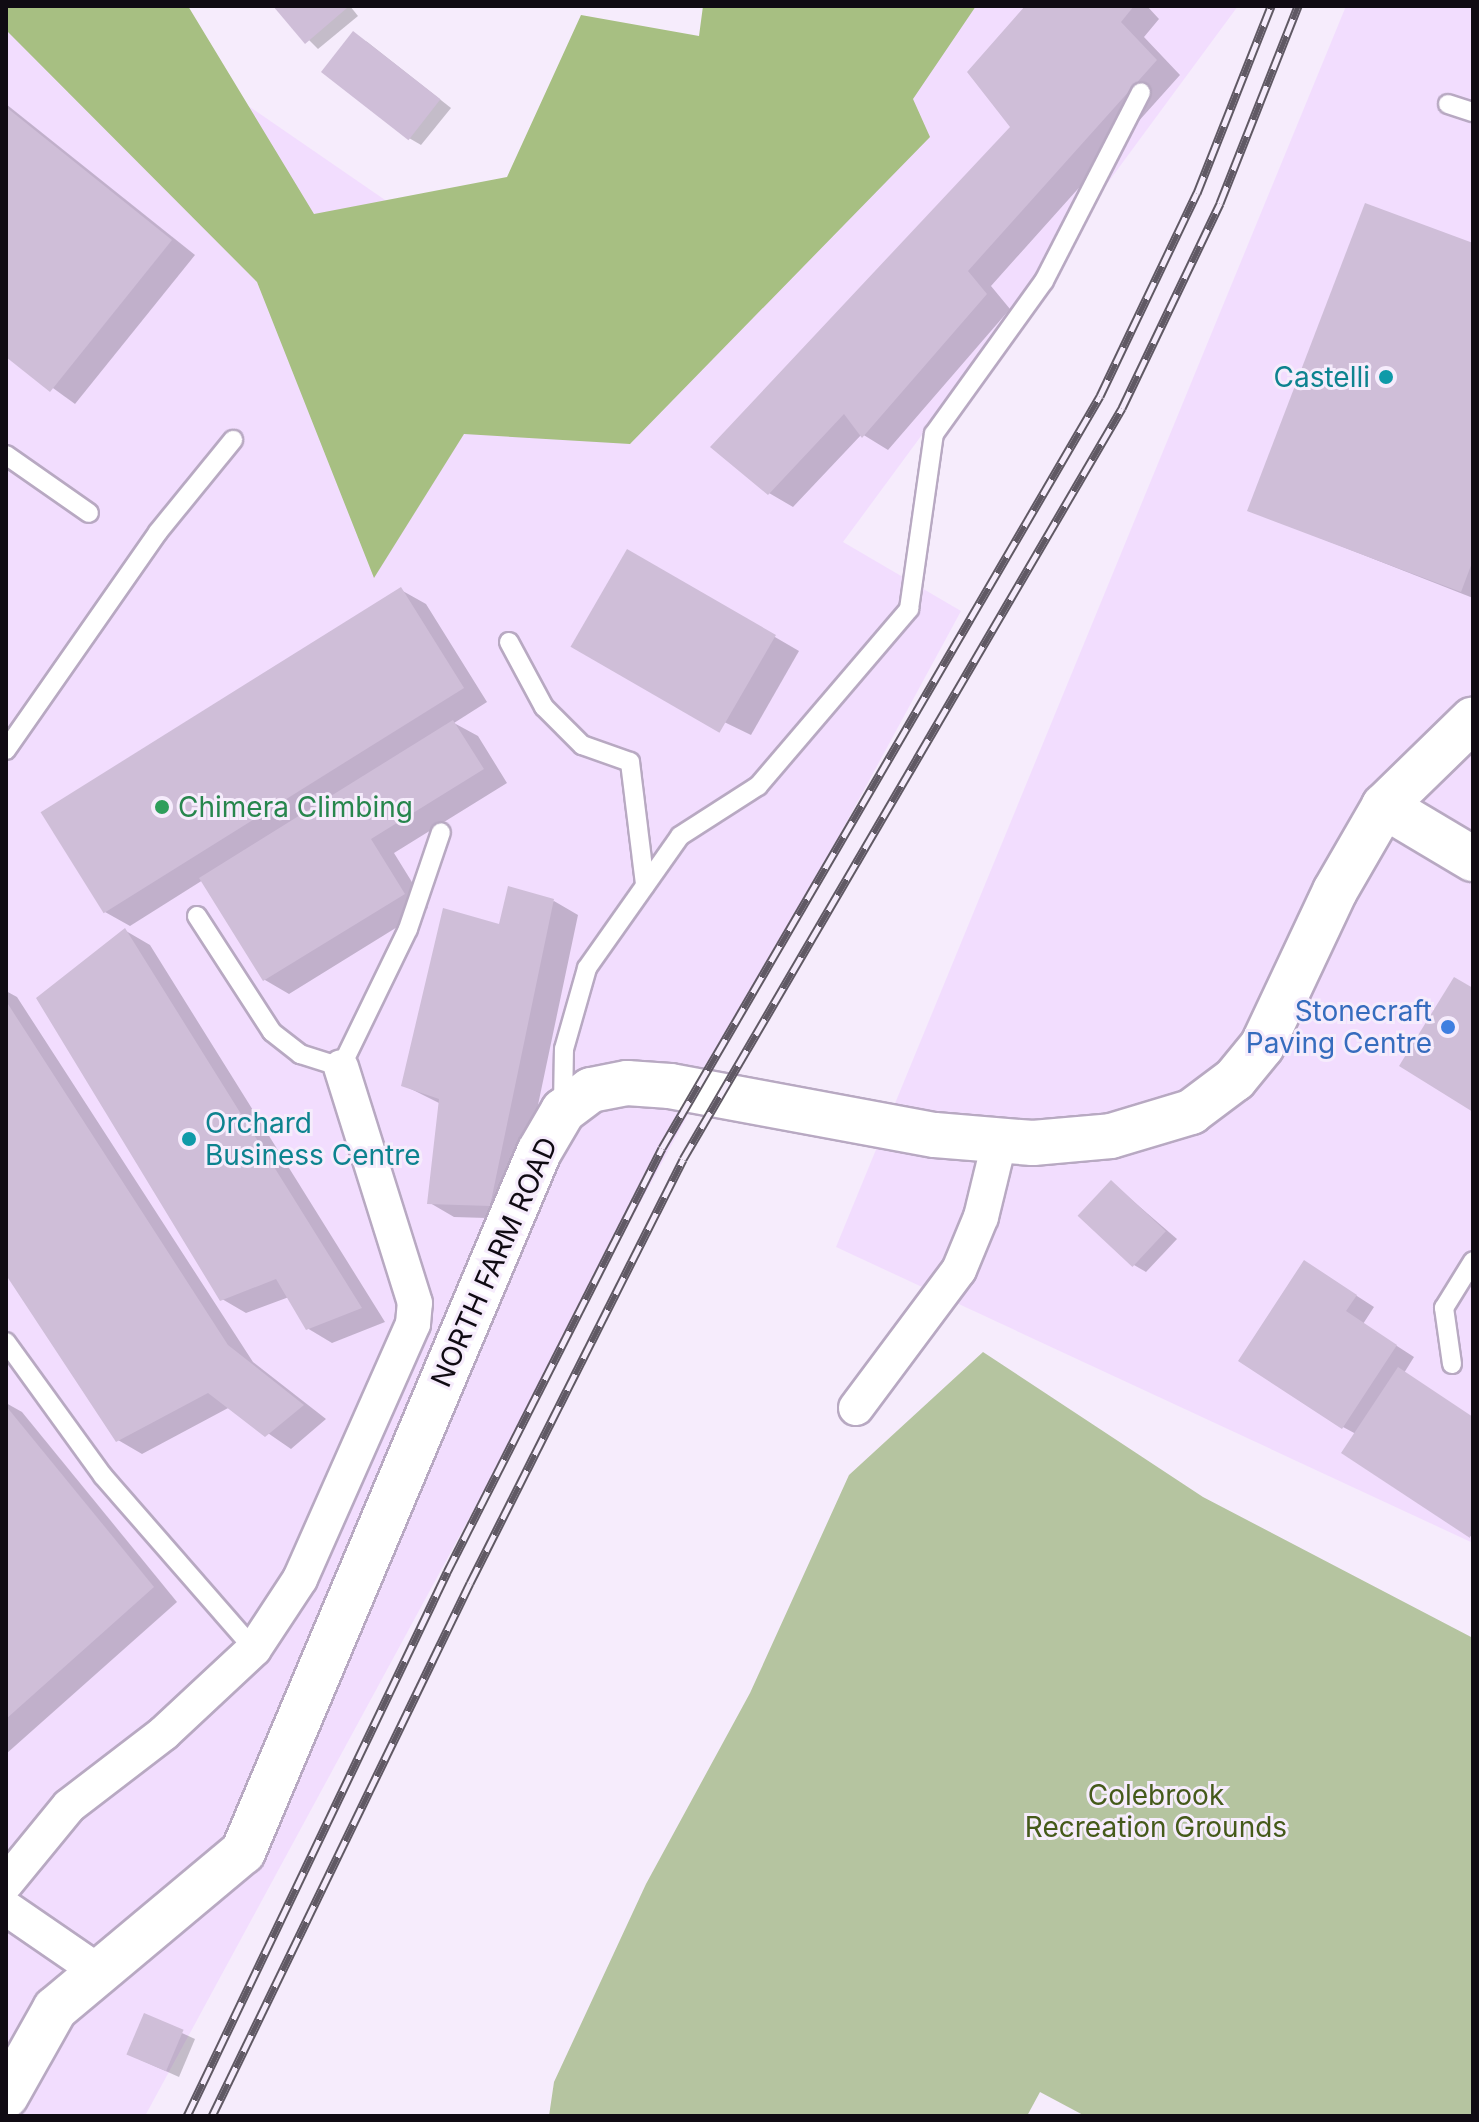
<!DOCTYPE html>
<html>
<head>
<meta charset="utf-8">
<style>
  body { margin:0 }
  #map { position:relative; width:1479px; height:2122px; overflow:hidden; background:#f6ecfc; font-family:Inter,sans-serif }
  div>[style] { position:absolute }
  .built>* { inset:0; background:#f2ddfe }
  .green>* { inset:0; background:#b5c4a0 }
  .forest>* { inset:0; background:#a7bf82 }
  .shadow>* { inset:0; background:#0003 }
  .building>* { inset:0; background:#cfbed8; transform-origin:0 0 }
  .roads { filter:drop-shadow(2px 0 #b8a9c2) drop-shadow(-2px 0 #b8a9c2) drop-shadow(0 2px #b8a9c2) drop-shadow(0 -2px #b8a9c2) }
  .service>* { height:18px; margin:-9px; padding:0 9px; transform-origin:9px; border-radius:9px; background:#fff }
  .minor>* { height:34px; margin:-17px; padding:0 17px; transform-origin:17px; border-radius:17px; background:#fff }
  .tertiary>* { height:44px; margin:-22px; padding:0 22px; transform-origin:22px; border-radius:22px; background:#fff }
  .rail>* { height:9px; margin-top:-4.5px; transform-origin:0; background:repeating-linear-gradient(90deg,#f6ecfc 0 18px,#605964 0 36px); box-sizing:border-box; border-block:2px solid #605964 }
  .dots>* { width:22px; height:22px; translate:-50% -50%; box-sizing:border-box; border:4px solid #f6ecfc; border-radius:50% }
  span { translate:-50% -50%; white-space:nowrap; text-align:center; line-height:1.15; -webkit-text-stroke:6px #f6ecfc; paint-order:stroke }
  .culture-label { font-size:28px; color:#0d838f }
  .right { translate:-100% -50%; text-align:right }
  .left { translate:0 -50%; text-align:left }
  .leisure-label { font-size:28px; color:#27864d }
  .shop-label { font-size:28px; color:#366cbe }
  .street-label { font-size:28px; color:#100b13 }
  .park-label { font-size:28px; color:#455a1a }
  .frame { position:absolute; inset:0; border:8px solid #100b13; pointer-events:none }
</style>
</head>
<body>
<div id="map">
  <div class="built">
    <div style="clip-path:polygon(6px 6px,103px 6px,606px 352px,964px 6px,1238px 6px,843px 542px,961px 611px,145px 2116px,6px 2116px)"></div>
    <div style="clip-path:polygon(1346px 6px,1473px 6px,1473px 1543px,836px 1247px)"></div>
  </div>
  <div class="green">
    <div style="clip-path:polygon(983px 1352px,1203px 1497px,1473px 1638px,1473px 2116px,1085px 2116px,1040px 2092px,1027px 2116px,549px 2116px,554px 2082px,646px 1884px,750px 1693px,849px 1475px)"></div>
  </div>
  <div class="forest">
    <div style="clip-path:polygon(6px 6px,188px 6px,314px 214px,507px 177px,581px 15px,699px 36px,703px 6px,976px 6px,913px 99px,930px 137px,630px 444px,464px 434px,374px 578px,257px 282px,6px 30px)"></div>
  </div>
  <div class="shadow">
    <div style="clip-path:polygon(275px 6px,350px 6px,358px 16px,318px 49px)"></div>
    <div style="clip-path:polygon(1028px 6px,1147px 6px,1159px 19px,1144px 37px,1180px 75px,991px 286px,1010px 309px,888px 450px,862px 434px,793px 507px,769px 493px,1012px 127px)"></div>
    <div style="clip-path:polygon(366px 41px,451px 108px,421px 145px,409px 138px)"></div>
    <div style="clip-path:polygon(6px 104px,195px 255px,75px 404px,6px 354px)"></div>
    <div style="clip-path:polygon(1473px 245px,1473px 598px,1249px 510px)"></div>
    <div style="clip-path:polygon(628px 552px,799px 651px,751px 735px,600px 662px)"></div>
    <div style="clip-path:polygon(401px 590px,426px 604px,487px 702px,454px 723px,478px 736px,507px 783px,394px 853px,428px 908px,289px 994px,265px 980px,203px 880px,130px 926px,105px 912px)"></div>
    <div style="clip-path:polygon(554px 901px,578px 915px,514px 1219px,454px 1217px,430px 1203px,441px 1104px,403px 1085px,500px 927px)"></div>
    <div style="clip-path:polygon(126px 931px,150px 945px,385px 1322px,332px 1343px,307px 1328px,289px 1297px,246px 1313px,222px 1299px)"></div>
    <div style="clip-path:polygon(6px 991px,17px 997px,253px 1362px,326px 1419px,291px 1449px,230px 1407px,142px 1454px,118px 1440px,6px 1271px)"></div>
    <div style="clip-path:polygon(1111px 1182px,1177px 1239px,1146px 1272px,1134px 1265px)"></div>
    <div style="clip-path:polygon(1323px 1274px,1374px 1307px,1363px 1324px,1414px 1357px,1404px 1373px,1473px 1418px,1473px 1538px,1344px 1452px,1356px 1434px,1343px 1427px)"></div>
    <div style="clip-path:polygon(6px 1403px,22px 1412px,177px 1602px,6px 1754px)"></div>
    <div style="clip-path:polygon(145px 2016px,195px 2039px,179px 2077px,141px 2060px)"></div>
  </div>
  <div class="building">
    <div style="clip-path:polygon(273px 6px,345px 6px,347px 8px,305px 44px)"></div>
    <div style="clip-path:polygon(1025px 6px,1134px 6px,1121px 22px,1157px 60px,968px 271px,987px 294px,862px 438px,844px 414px,768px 495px,710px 447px,1010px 127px,967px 72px)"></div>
    <div style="left:353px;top:31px;width:111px;height:52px;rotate:38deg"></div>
    <div style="clip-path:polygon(6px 107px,172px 240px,50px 392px,6px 357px)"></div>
    <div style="clip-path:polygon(1365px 203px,1473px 243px,1473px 560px,1461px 592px,1247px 511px)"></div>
    <div style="left:627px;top:549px;width:172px;height:113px;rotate:30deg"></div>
    <div style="left:401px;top:587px;width:119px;height:425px;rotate:58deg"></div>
    <div style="clip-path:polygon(453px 720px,484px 769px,371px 839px,405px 894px,263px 981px,199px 878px)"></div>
    <div style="clip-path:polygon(508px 886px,554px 899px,490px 1206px,427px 1204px,439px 1099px,401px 1086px,443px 908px,499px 924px)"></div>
    <div style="clip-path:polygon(125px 928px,362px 1308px,306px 1330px,276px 1279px,220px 1301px,36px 998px)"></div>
    <div style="clip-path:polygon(1454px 977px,1473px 988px,1473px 1112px,1399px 1066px)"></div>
    <div style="clip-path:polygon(6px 1001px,228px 1345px,304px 1405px,265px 1437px,208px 1393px,116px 1442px,6px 1275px)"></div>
    <div style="left:1111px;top:1180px;width:75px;height:49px;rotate:43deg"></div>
    <div style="clip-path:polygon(1304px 1260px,1357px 1295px,1346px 1311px,1397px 1345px,1342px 1429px,1238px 1361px)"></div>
    <div style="clip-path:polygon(1398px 1367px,1473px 1417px,1470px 1538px,1341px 1453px)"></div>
    <div style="clip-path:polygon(6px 1406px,154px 1587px,6px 1719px)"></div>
    <div style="left:144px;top:2013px;width:43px;height:45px;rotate:23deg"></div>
  </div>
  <div class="roads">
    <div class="service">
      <div style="left:1448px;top:104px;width:26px;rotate:18deg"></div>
      <div style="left:6px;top:455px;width:101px;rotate:34.9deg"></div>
      <div style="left:509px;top:642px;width:74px;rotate:61.7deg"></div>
      <div style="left:544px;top:707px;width:54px;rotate:45deg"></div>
      <div style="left:582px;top:745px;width:51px;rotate:19.5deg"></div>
      <div style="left:630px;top:762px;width:124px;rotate:83deg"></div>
      <div style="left:6px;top:750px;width:266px;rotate:-55.1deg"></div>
      <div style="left:158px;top:532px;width:119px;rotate:-50.8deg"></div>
      <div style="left:197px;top:916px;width:138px;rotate:57.1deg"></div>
      <div style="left:272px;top:1032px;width:36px;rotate:38deg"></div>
      <div style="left:300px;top:1054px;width:43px;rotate:17.6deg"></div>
      <div style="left:341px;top:1067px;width:153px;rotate:-64.1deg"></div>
      <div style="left:408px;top:929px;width:102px;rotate:-71.2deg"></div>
      <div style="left:563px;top:1105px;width:56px;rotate:-89deg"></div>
      <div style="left:564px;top:1049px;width:84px;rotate:-74.1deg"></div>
      <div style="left:587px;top:968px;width:161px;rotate:-54.8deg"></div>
      <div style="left:680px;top:836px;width:93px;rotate:-32.7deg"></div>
      <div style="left:758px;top:786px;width:233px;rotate:-49.5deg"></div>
      <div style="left:909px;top:609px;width:177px;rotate:-81.9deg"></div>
      <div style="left:934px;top:434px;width:188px;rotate:-54.3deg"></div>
      <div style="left:1044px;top:281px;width:212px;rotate:-62.8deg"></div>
      <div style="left:6px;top:1342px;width:165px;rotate:54.1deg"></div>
      <div style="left:103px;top:1476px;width:230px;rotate:48.9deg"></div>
      <div style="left:1452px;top:1364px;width:57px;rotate:-98.1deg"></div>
      <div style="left:1444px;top:1308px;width:55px;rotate:-58.3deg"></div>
    </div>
    <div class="minor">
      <div style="left:856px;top:1408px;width:172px;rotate:-53.3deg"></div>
      <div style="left:959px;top:1270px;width:57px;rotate:-67.5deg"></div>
      <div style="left:981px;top:1217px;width:76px;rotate:-76.3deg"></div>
      <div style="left:6px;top:1883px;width:99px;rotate:-50.7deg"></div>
      <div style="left:69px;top:1806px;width:120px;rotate:-37.5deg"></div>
      <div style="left:164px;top:1733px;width:123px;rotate:-43deg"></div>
      <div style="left:254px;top:1649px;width:84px;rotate:-56.7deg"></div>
      <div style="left:300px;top:1579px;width:279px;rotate:-66.1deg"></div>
      <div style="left:413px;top:1324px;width:21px;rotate:-85deg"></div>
      <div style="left:415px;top:1303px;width:247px;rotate:-107.4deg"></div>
      <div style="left:6px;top:1908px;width:113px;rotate:34.5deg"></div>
    </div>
    <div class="tertiary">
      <div style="left:1384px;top:806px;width:104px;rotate:30.8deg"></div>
      <div style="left:6px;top:2096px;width:100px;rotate:-60.6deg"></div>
      <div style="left:55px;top:2009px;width:245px;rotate:-39.9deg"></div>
      <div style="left:243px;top:1852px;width:760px;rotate:-67.08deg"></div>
      <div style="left:539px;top:1152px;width:48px;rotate:-59.7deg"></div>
      <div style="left:563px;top:1111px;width:35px;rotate:-37deg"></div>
      <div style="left:591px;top:1090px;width:37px;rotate:-11deg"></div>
      <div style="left:627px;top:1083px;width:43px;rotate:4deg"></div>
      <div style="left:670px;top:1086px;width:269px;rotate:10.5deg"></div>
      <div style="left:935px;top:1135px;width:98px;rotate:4.7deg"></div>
      <div style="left:1033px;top:1143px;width:78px;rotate:-5.1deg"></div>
      <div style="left:1111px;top:1136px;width:84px;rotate:-16.7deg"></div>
      <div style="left:1191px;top:1112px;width:55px;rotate:-36.9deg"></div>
      <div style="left:1235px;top:1079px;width:43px;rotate:-50.7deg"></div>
      <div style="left:1262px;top:1046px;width:171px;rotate:-64.8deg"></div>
      <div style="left:1335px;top:891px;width:98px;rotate:-60deg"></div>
      <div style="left:1384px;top:806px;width:124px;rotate:-44.3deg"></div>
    </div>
  </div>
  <div class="rail">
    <div style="left:187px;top:2116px;width:603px;rotate:-64.45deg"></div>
    <div style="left:447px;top:1572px;width:475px;rotate:-63.1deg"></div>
    <div style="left:662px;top:1148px;width:870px;rotate:-59.78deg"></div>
    <div style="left:1100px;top:396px;width:225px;rotate:-64.5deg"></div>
    <div style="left:1197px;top:193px;width:201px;rotate:-68.4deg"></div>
    <div style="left:212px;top:2116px;width:592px;rotate:-64.17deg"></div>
    <div style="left:470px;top:1583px;width:474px;rotate:-63.3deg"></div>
    <div style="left:683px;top:1159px;width:870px;rotate:-59.69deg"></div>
    <div style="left:1122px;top:408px;width:227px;rotate:-64.4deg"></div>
    <div style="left:1220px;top:203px;width:212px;rotate:-68.4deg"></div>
  </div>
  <div class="dots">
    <div style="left:1386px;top:377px;background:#0f9aa8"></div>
    <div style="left:162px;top:807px;background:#2e9e5b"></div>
    <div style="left:1448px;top:1027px;background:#3f7fe0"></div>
    <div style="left:189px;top:1139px;background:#0f9aa8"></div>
  </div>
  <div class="culture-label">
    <span class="right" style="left:1370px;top:377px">Castelli</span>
    <span class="left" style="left:205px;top:1139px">Orchard<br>Business Centre</span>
  </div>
  <div class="leisure-label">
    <span class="left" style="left:178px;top:807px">Chimera Climbing</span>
  </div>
  <div class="shop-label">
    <span class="right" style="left:1432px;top:1027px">Stonecraft<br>Paving Centre</span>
  </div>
  <div class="street-label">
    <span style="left:494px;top:1262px;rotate:-66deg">NORTH FARM ROAD</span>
  </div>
  <div class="park-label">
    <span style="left:1156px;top:1811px">Colebrook<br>Recreation Grounds</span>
  </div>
  <div class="frame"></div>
</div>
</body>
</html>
